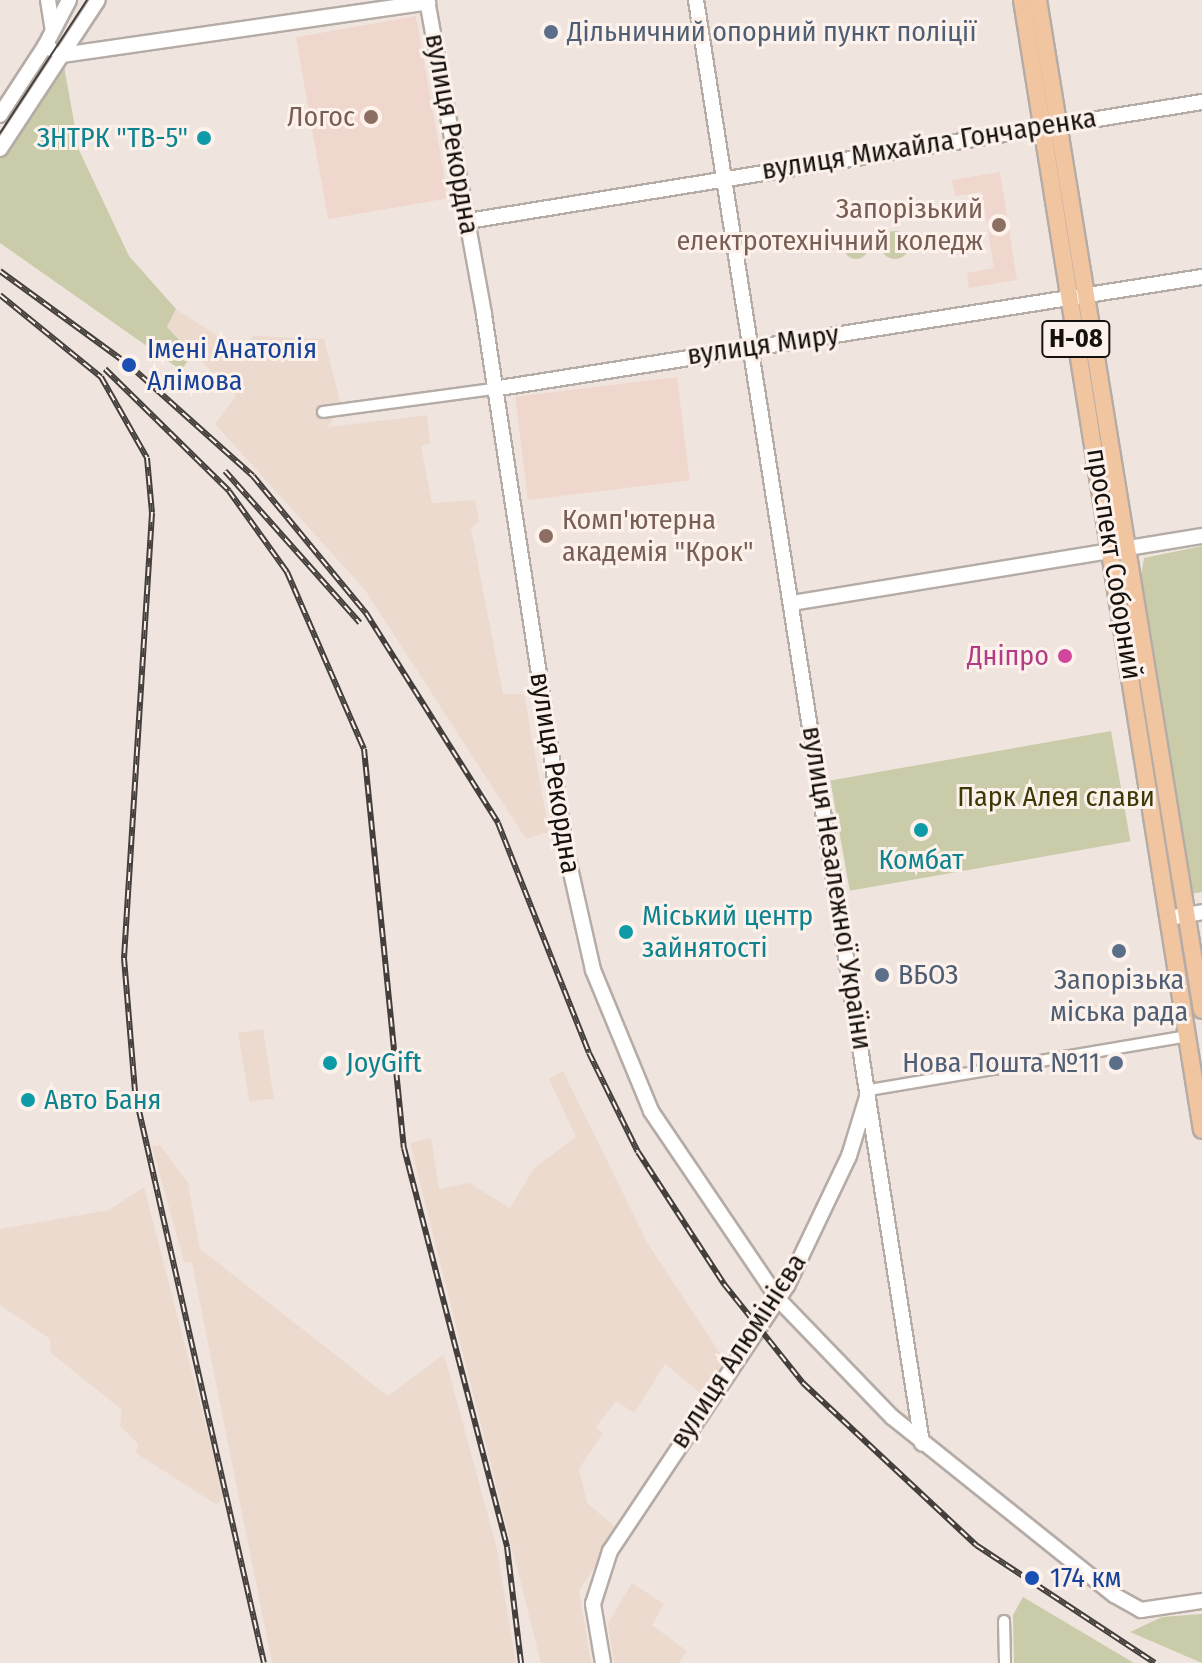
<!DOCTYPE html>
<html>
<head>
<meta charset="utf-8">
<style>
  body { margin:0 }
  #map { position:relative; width:1202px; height:1663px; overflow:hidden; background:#efe5de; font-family:"Fira Sans Condensed",sans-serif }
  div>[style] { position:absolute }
  .built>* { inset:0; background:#ecdace; transform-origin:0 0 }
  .education>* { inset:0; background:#f0d7ce; transform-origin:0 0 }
  .green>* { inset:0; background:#c9cba9; transform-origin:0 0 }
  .round { border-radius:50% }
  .roads { filter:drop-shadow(2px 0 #b6aca6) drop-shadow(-2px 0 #b6aca6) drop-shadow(0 2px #b6aca6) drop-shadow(0 -2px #b6aca6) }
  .street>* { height:10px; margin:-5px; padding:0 5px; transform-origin:5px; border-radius:5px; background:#fff }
  .secondary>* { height:14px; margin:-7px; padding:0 7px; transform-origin:7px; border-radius:7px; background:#fff }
  .primary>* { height:16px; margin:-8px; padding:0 8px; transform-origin:8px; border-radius:8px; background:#f2c5a1 }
  .tram>* { height:2px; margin:-1px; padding:0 1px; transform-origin:1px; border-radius:1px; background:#443f3c }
  .rail>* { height:6px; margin-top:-3px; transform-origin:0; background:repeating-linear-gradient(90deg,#fdf2eb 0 9px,#443f3c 0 18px); box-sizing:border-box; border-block:2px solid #443f3c }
  .dots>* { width:22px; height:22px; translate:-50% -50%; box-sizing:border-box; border:4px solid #fdf2eb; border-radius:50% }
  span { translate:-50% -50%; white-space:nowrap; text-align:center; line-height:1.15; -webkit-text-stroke:6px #fdf2eb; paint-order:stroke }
  .shield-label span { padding:2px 6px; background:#fdf2eb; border:2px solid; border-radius:6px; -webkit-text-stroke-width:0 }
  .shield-label { font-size:26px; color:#15110f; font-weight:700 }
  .service-label { font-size:28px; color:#4e5e75 }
  .left { translate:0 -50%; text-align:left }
  .right { translate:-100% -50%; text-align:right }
  .education-label { font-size:28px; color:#785e54 }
  .street-label { font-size:28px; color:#15110f }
  .culture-label { font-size:28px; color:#0d838f }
  .transit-label { font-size:28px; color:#164399 }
  .hotel-label { font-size:28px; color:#b23c85 }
  .park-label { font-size:28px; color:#393a06 }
</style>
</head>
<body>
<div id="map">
  <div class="built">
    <div style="clip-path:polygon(176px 309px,240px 350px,253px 336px,324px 339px,341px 405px,328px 427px,427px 415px,430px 443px,421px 446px,432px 503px,475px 500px,479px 522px,471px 528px,503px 694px,524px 694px,549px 832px,526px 839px,365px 590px,215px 424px,236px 396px,167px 327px)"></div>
    <div style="left:263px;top:1029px;width:70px;height:25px;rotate:81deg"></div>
    <div style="clip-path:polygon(563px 1071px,648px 1244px,727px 1364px,699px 1392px,665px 1364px,634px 1413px,616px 1401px,596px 1427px,603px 1433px,579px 1469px,587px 1503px,619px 1530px,579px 1591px,591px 1663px,541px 1663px,410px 1143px,431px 1138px,439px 1189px,469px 1183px,510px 1208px,534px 1168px,576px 1137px,549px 1079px)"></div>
    <div style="clip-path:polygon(160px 1145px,188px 1183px,200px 1249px,388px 1396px,444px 1354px,497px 1549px,516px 1663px,272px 1663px,192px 1263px,184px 1262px,152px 1146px)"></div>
    <div style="clip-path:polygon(144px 1187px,224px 1496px,217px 1505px,136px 1453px,138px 1444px,120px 1426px,122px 1410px,51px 1353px,50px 1339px,0 1305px,0 1229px,109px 1210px)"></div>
    <div style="clip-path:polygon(632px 1583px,664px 1604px,652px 1625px,687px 1651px,679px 1663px,614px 1663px,608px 1623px)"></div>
  </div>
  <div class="education">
    <div style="left:416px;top:16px;width:185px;height:122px;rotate:80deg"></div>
    <div style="clip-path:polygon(1000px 172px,1017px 280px,969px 288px,967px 273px,994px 268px,982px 192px,955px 196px,952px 180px)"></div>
    <div style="left:677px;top:377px;width:104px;height:163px;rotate:83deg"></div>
  </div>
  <div class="green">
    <div style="clip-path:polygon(62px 55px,79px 150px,129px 256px,176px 309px,167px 327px,193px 354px,181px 370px,0 243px,0 149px)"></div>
    <div class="round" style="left:881px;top:231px;width:28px;height:28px"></div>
    <div class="round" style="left:844px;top:235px;width:24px;height:24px"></div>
    <div style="clip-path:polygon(1202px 546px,1202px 892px,1190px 894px,1141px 576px,1144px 558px)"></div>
    <div style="left:1111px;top:731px;width:112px;height:285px;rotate:80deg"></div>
    <div style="clip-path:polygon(1023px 1597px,1134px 1663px,1014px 1663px,1013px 1615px)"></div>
    <div style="clip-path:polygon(1202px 1614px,1202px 1663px,1130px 1632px,1162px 1617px)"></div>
  </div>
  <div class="roads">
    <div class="street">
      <div style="left:323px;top:412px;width:172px;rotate:-7.7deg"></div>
      <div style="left:869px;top:1090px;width:323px;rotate:-9.6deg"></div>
      <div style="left:1004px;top:1621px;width:42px;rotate:88.6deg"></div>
    </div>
    <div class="secondary">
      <div style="left:48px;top:0;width:31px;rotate:81deg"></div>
      <div style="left:427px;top:0;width:320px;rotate:79.7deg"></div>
      <div style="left:484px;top:315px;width:541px;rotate:81.29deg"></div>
      <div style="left:566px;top:850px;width:123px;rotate:77.3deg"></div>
      <div style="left:593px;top:970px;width:152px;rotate:67.6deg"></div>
      <div style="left:651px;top:1111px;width:228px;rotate:55.9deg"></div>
      <div style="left:779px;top:1300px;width:163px;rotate:46deg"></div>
      <div style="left:892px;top:1417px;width:285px;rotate:38.7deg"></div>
      <div style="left:1114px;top:1595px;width:31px;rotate:29deg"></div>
      <div style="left:1141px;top:1610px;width:62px;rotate:-8.4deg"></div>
      <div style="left:696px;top:0;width:1461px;rotate:81.1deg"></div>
      <div style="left:51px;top:49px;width:7px;rotate:-153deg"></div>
      <div style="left:45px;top:46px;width:52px;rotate:-62.4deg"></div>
      <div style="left:62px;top:55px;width:370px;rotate:-8.2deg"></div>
      <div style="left:0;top:115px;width:82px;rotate:-56.9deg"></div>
      <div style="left:0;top:149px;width:178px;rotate:-56.7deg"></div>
      <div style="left:468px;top:221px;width:744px;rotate:-9.21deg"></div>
      <div style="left:493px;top:389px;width:718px;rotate:-8.98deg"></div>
      <div style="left:792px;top:603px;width:415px;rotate:-9.3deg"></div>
      <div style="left:1169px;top:918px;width:34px;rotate:-10deg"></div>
      <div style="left:603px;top:1663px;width:60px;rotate:-99.6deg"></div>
      <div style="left:593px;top:1604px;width:56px;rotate:-72.2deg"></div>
      <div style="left:610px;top:1551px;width:319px;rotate:-56.3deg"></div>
      <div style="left:787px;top:1286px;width:144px;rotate:-64.5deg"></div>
      <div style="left:849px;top:1156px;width:65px;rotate:-73deg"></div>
    </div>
    <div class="primary">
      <div style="left:1022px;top:0;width:1144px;rotate:80.95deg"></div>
      <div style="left:1038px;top:0;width:1023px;rotate:80.78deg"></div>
    </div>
  </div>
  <div class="tram">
    <div style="left:0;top:133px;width:159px;rotate:-56.8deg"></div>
  </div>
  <div class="rail">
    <div style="left:0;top:271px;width:160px;rotate:36.1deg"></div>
    <div style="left:129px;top:365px;width:166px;rotate:41.8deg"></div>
    <div style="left:253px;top:476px;width:178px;rotate:50.5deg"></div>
    <div style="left:366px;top:613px;width:248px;rotate:57.8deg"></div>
    <div style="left:498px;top:823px;width:247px;rotate:68.4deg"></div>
    <div style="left:589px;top:1053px;width:110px;rotate:63.7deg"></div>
    <div style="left:638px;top:1152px;width:158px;rotate:56.9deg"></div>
    <div style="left:724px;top:1284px;width:127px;rotate:51.4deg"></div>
    <div style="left:803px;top:1383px;width:237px;rotate:43.1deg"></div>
    <div style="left:976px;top:1545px;width:214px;rotate:33.4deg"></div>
    <div style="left:0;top:295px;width:130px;rotate:39.1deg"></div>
    <div style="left:101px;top:377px;width:93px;rotate:60.4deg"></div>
    <div style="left:147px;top:458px;width:55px;rotate:84.8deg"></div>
    <div style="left:152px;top:513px;width:446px;rotate:93.6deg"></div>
    <div style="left:124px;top:958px;width:135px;rotate:85.3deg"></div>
    <div style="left:135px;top:1093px;width:584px;rotate:77.25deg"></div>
    <div style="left:105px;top:369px;width:174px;rotate:44.5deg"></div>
    <div style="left:229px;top:491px;width:100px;rotate:54.4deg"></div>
    <div style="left:287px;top:572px;width:193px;rotate:66.5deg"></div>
    <div style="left:364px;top:749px;width:401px;rotate:84.3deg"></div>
    <div style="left:404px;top:1148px;width:412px;rotate:75.5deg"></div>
    <div style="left:507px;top:1547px;width:117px;rotate:83.1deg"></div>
    <div style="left:225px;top:471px;width:203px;rotate:48.4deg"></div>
  </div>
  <div class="dots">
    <div style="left:551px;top:32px;background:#5c6f8a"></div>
    <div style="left:371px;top:117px;background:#8d6e63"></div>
    <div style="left:204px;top:138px;background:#0f9aa8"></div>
    <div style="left:999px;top:225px;background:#8d6e63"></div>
    <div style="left:129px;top:365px;background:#1a4fb4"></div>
    <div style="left:546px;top:536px;background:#8d6e63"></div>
    <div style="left:1065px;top:656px;background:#d1479c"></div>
    <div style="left:921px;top:830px;background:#0f9aa8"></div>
    <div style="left:626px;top:932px;background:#0f9aa8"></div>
    <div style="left:1119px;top:951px;background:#5c6f8a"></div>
    <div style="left:882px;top:975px;background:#5c6f8a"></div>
    <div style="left:330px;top:1063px;background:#0f9aa8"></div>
    <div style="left:1116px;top:1063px;background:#5c6f8a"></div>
    <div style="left:28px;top:1100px;background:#0f9aa8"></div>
    <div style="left:1032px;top:1578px;background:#1a4fb4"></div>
  </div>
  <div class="shield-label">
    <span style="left:1076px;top:339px">Н-08</span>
  </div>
  <div class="service-label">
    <span class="left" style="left:567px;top:32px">Дільничний опорний пункт поліції</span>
    <span class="left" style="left:898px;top:975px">ВБОЗ</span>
    <span style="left:1119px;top:996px">Запорізька<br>міська рада</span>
    <span class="right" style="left:1100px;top:1063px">Нова Пошта №11</span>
  </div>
  <div class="education-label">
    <span class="right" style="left:355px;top:117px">Логос</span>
    <span class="right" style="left:983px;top:225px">Запорізький<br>електротехнічний коледж</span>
    <span class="left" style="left:562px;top:536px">Комп'ютерна<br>академія "Крок"</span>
  </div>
  <div class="street-label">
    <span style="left:452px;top:134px;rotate:80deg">вулиця Рекордна</span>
    <span style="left:929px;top:144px;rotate:-9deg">вулиця Михайла Гончаренка</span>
    <span style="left:763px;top:345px;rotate:-8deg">вулиця Миру</span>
    <span style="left:1114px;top:564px;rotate:81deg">проспект Соборний</span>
    <span style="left:555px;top:773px;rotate:81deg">вулиця Рекордна</span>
    <span style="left:837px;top:888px;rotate:81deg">вулиця Незалежної України</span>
    <span style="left:738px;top:1351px;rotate:-57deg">вулиця Алюмінієва</span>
  </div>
  <div class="culture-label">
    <span class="right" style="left:188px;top:138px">ЗНТРК "ТВ-5"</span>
    <span style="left:921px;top:860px">Комбат</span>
    <span class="left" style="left:642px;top:932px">Міський центр<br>зайнятості</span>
    <span class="left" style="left:346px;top:1063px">JoyGift</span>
    <span class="left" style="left:44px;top:1100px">Авто Баня</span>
  </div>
  <div class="transit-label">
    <span class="left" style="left:147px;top:365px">Імені Анатолія<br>Алімова</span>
    <span class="left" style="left:1050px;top:1578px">174 км</span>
  </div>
  <div class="hotel-label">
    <span class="right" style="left:1049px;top:656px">Дніпро</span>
  </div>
  <div class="park-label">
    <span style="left:1056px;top:797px">Парк Алея слави</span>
  </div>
</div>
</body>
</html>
